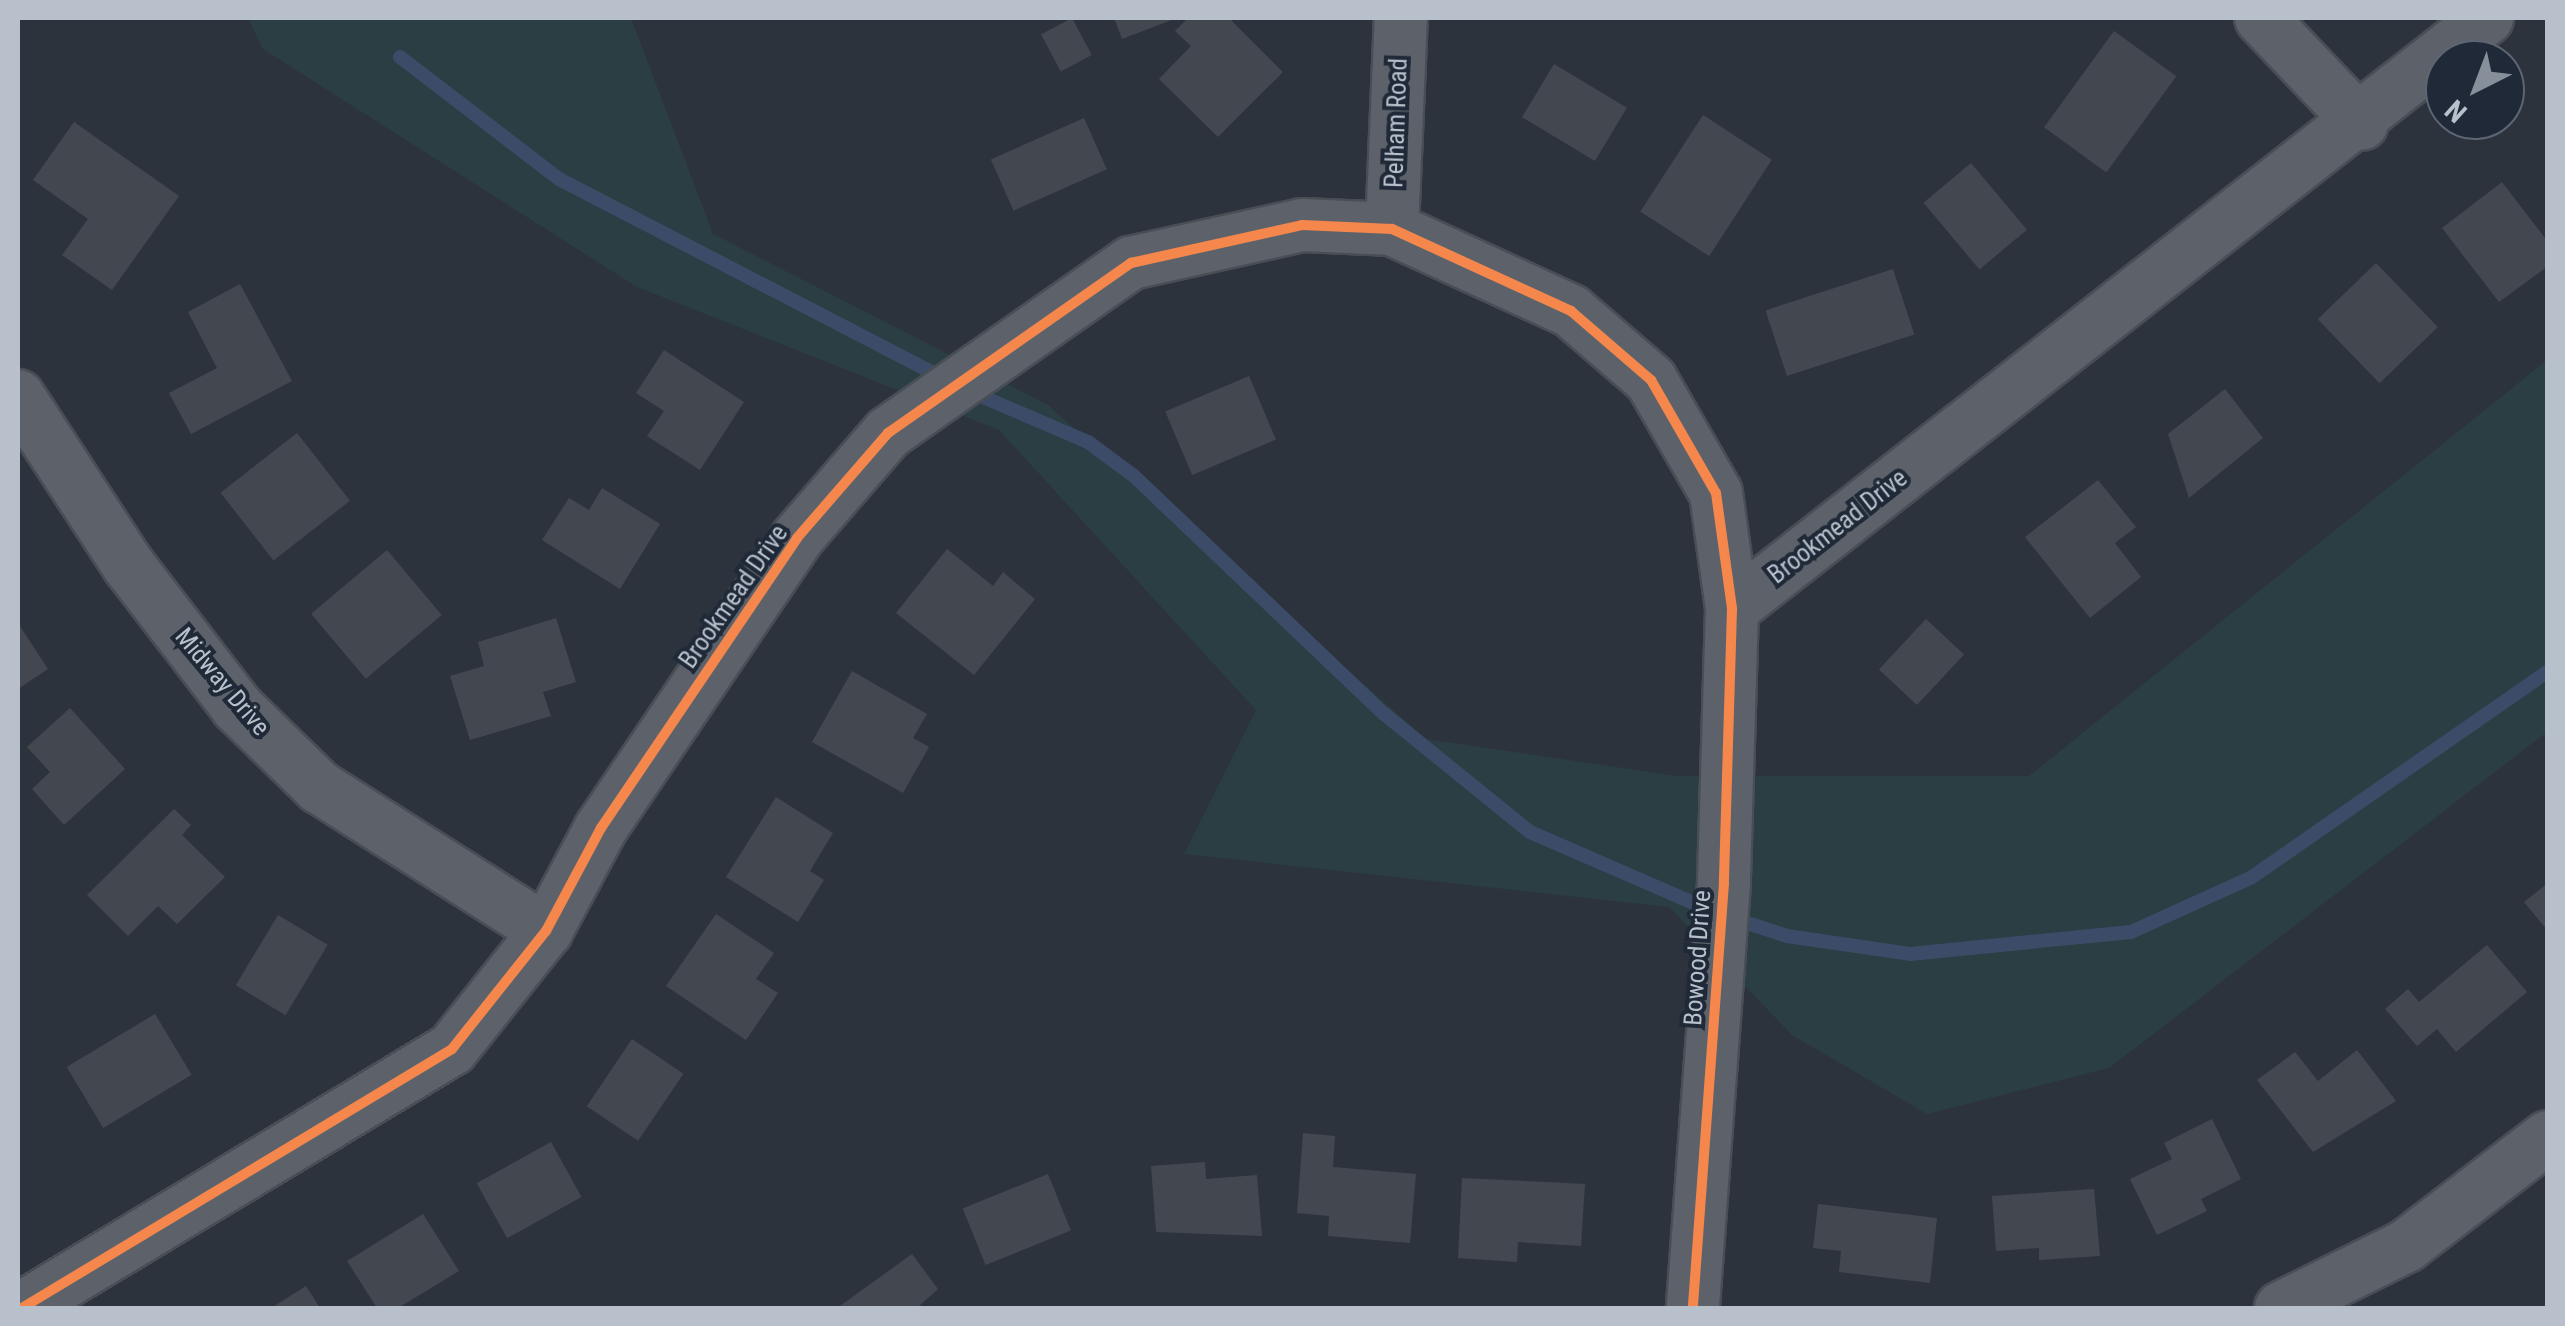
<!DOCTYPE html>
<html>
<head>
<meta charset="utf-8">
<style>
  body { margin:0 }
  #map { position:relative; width:2565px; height:1326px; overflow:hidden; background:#2d333d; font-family:"Roboto Condensed",sans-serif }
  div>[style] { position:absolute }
  .green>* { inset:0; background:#2a3e43 }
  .stream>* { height:14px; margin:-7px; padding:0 7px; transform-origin:7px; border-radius:7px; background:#3c4c68 }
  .building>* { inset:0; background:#434850; transform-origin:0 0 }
  .roads { filter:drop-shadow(2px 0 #494e55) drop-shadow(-2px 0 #494e55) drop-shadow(0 2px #494e55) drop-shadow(0 -2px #494e55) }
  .minor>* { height:52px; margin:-26px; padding:0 26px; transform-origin:26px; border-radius:26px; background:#5d626a }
  .cycleway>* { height:10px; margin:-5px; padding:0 5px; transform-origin:5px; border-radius:5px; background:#f5874c }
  span { translate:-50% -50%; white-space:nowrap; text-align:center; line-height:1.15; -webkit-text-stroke:8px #202938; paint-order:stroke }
  .street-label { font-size:25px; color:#b8c0cc }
  .frame { position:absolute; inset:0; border:20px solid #b8c0cc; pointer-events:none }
  .north { position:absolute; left:2425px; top:40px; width:100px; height:100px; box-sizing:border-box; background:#202938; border:2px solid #5d6573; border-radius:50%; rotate:222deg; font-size:28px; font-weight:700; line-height:40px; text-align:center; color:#b8c0cc }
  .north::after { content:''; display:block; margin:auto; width:35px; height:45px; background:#878f9a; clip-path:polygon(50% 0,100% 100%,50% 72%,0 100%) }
</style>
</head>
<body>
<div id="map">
  <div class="green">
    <div style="clip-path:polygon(248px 18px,631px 18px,713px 234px,1048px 405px,1426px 739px,1677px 776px,2029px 776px,2547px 360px,2547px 732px,2109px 1068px,1927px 1114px,1792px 1035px,1669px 907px,1184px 854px,1256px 710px,999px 430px,637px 287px,263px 49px)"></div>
  </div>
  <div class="stream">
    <div style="left:400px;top:57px;width:200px;rotate:37.5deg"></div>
    <div style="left:559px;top:179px;width:435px;rotate:27.4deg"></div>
    <div style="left:969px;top:391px;width:129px;rotate:23.2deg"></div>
    <div style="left:1088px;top:442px;width:57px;rotate:36.5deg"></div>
    <div style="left:1134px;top:476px;width:344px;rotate:43.6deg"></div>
    <div style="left:1383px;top:713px;width:189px;rotate:39deg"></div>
    <div style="left:1530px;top:832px;width:198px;rotate:23.5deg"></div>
    <div style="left:1732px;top:918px;width:58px;rotate:18.1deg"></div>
    <div style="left:1787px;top:936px;width:124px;rotate:8.3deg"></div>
    <div style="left:1910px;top:954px;width:222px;rotate:-5.7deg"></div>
    <div style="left:2131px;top:932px;width:133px;rotate:-24.4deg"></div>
    <div style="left:2252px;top:877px;width:361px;rotate:-34.8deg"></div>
  </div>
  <div class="building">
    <div style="left:1072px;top:18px;width:42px;height:35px;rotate:62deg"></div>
    <div style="clip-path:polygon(1114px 18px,1177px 18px,1122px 39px)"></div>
    <div style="clip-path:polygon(1188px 18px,1229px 18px,1283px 72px,1218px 137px,1159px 79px,1191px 46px,1175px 31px)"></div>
    <div style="left:2114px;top:31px;width:77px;height:119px;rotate:36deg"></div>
    <div style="left:1554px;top:64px;width:85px;height:62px;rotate:31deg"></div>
    <div style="left:1703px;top:115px;width:82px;height:115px;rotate:33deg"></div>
    <div style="left:1084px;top:118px;width:56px;height:102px;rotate:66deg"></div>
    <div style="clip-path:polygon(74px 122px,179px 196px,112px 290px,62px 255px,88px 219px,33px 180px)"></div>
    <div style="left:1971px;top:163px;width:87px;height:62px;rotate:50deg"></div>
    <div style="clip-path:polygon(2502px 182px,2548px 242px,2548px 266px,2499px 302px,2442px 228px)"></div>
    <div style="left:2376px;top:263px;width:89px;height:81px;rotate:46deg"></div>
    <div style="left:1893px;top:269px;width:69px;height:134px;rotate:72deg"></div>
    <div style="clip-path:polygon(240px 284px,292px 381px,191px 434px,169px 393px,217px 368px,188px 312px)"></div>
    <div style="clip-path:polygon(664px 350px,744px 402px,700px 470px,647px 436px,664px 411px,636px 393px)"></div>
    <div style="left:1249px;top:376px;width:69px;height:91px;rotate:67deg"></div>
    <div style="clip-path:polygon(2225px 389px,2263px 438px,2189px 498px,2168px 434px)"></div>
    <div style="left:297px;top:433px;width:86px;height:97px;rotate:52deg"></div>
    <div style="clip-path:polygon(2098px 480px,2136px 527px,2115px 543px,2141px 577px,2090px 618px,2025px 537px)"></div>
    <div style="clip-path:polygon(602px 488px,660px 524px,620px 589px,542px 540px,569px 498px,589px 510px)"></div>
    <div style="clip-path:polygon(947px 549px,993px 586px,1003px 572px,1035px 599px,974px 675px,896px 613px)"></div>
    <div style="left:387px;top:550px;width:85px;height:99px;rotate:50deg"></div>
    <div style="clip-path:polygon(556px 618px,576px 682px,543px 692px,551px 716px,470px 740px,450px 676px,484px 666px,478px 642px)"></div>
    <div style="left:1926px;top:619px;width:52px;height:69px;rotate:43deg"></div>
    <div style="clip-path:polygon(18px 623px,48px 669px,18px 689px)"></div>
    <div style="clip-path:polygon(852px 671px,927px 714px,913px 738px,929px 747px,903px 793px,812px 742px)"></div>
    <div style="clip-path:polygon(70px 708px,125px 769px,64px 825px,32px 789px,50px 772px,27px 747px)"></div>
    <div style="clip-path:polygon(776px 797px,833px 833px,810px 871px,824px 880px,798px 922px,726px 877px)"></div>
    <div style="clip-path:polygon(174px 809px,191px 825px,182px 835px,225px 877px,177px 924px,158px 906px,128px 936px,87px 895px)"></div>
    <div style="clip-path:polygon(2548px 883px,2548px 931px,2524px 902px)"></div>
    <div style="clip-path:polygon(716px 914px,774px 953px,756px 979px,778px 993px,746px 1040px,666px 986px)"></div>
    <div style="left:278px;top:915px;width:58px;height:82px;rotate:31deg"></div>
    <div style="clip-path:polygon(2487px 945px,2527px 992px,2456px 1052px,2437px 1029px,2417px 1046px,2385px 1009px,2408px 989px,2419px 1002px)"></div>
    <div style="left:155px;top:1014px;width:71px;height:103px;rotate:59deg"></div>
    <div style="left:632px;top:1039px;width:62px;height:81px;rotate:34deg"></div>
    <div style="clip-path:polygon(2357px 1050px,2396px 1101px,2313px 1152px,2257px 1080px,2295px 1052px,2318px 1081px)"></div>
    <div style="clip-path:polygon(2212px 1119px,2241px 1179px,2201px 1199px,2207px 1211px,2157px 1235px,2130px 1179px,2172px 1159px,2164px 1143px)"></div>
    <div style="clip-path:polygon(1303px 1133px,1335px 1136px,1333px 1167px,1416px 1174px,1410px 1243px,1328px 1236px,1329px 1216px,1297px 1213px)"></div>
    <div style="left:551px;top:1142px;width:63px;height:85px;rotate:61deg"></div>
    <div style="clip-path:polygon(1205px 1162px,1206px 1179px,1257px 1175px,1262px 1236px,1156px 1232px,1151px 1166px)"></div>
    <div style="left:1048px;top:1174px;width:61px;height:92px;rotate:68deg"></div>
    <div style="clip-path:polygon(1462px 1178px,1585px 1184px,1581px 1246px,1518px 1242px,1517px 1262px,1458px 1258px)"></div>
    <div style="clip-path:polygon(2094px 1189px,2100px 1256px,2039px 1260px,2039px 1248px,1996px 1251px,1992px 1196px)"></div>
    <div style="clip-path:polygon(1818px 1204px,1937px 1218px,1930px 1283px,1839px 1272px,1841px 1251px,1813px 1248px)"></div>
    <div style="clip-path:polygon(423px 1214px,459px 1271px,398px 1308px,377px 1308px,347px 1261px)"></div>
    <div style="clip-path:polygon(912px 1254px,938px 1289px,917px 1308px,837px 1308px)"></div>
    <div style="clip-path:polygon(306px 1286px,320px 1308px,271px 1308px)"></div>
  </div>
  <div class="roads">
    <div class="minor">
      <div style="left:2261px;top:18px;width:146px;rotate:46.4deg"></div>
      <div style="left:1392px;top:229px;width:211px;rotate:-87.6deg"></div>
      <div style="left:18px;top:396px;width:203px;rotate:56.9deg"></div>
      <div style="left:129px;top:566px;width:178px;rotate:52.5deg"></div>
      <div style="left:237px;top:707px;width:115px;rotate:44.3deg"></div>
      <div style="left:319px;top:787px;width:269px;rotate:32.4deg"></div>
      <div style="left:1732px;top:609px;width:959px;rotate:-38.05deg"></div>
      <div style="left:22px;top:1308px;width:502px;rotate:-31.06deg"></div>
      <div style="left:452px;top:1049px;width:151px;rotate:-51.5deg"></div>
      <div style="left:546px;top:931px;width:117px;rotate:-61.9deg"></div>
      <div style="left:601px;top:828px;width:350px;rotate:-55.9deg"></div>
      <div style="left:797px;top:538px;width:139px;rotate:-49.1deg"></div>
      <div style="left:888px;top:433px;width:297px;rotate:-35deg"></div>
      <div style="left:1131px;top:263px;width:175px;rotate:-12.5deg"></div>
      <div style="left:1302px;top:225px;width:90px;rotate:2.5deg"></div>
      <div style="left:1392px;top:229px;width:197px;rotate:24.6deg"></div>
      <div style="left:1571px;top:311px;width:106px;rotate:40.8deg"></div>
      <div style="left:1651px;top:380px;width:130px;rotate:60.1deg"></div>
      <div style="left:1716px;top:493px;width:117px;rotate:82.1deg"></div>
      <div style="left:1732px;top:609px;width:274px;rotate:91.7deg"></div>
      <div style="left:1724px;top:883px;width:426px;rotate:94.2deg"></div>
      <div style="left:2281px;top:1308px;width:140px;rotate:-26.4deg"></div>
      <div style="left:2406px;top:1246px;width:179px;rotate:-37.5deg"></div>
    </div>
  </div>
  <div class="cycleway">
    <div style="left:22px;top:1308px;width:502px;rotate:-31.06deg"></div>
    <div style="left:452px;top:1049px;width:151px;rotate:-51.5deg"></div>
    <div style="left:546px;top:931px;width:117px;rotate:-61.9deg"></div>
    <div style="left:601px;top:828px;width:350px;rotate:-55.9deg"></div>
    <div style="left:797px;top:538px;width:139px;rotate:-49.1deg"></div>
    <div style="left:888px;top:433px;width:297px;rotate:-35deg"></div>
    <div style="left:1131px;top:263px;width:175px;rotate:-12.5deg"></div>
    <div style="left:1302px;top:225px;width:90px;rotate:2.5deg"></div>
    <div style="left:1392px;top:229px;width:197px;rotate:24.6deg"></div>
    <div style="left:1571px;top:311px;width:106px;rotate:40.8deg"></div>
    <div style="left:1651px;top:380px;width:130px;rotate:60.1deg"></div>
    <div style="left:1716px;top:493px;width:117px;rotate:82.1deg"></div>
    <div style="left:1732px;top:609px;width:274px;rotate:91.7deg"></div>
    <div style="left:1724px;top:883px;width:426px;rotate:94.2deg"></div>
  </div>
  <div class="street-label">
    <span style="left:1397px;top:123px;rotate:-88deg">Pelham Road</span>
    <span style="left:1838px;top:527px;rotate:-38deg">Brookmead Drive</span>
    <span style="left:734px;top:597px;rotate:-55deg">Brookmead Drive</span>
    <span style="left:222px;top:682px;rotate:50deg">Midway Drive</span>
    <span style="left:1698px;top:958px;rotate:-86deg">Bowood Drive</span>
  </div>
  <div class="frame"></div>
  <div class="north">N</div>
</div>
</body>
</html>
